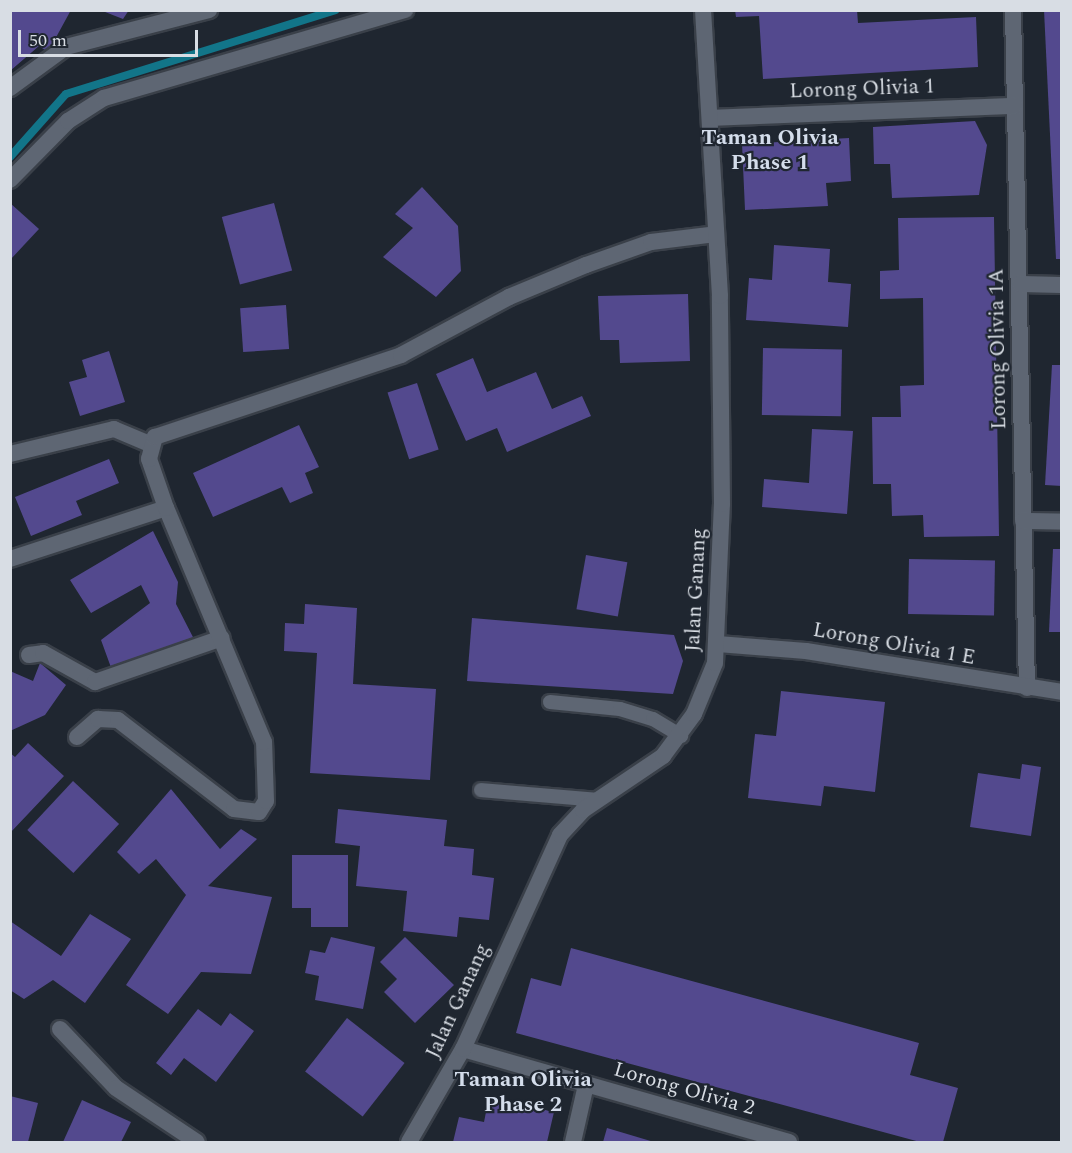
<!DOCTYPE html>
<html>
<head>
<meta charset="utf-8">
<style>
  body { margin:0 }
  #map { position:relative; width:1072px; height:1153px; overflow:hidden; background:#1f2630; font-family:Spectral,serif }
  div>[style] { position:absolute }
  .stream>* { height:8px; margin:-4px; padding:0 4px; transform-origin:4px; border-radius:4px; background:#127589 }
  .building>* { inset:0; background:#53498e; transform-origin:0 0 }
  .roads { filter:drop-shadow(2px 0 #3a4049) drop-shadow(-2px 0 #3a4049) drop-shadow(0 2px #3a4049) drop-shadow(0 -2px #3a4049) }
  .service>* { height:14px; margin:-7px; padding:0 7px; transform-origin:7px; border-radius:7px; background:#5e6673 }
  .minor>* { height:16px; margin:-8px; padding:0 8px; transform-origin:8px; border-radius:8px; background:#5e6673 }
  span { translate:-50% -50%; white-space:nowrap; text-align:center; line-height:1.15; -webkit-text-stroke:4.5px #1f2630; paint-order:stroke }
  .street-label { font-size:21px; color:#d8dde4 }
  .neighbourhood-label { font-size:22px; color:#d4ddeb; font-weight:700 }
  .frame { position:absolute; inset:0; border:12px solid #d8dde4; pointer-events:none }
  .scale { position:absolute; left:18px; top:30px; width:180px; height:27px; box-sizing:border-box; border:3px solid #d8dde4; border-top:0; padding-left:8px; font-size:18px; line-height:21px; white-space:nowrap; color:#d8dde4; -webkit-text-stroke:4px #1f2630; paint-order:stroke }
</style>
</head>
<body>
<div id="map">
  <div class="stream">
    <div style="left:10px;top:157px;width:84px;rotate:-48.4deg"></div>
    <div style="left:66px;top:94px;width:282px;rotate:-17.3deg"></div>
  </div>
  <div class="building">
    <div style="clip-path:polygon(10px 10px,71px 10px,48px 52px,39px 46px,10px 71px)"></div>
    <div style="clip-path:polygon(100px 10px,129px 10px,123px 19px)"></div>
    <div style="clip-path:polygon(735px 10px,857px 10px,858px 23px,976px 17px,978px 67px,763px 79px,759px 16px,736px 17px)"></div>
    <div style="clip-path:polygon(1044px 10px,1062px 10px,1062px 259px,1056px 259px)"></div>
    <div style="clip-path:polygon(975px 121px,987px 145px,979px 195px,892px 198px,890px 164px,874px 164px,873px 127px)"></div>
    <div style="clip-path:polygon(849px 138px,851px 181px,826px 183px,828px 206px,745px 210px,742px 144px)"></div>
    <div style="clip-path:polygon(422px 187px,458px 226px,461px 271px,436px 297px,383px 257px,413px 228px,395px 214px)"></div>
    <div style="clip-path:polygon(10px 203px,39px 229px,10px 260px)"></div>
    <div style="left:274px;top:203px;width:70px;height:54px;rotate:75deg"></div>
    <div style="clip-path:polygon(994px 217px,999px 536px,924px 537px,923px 515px,892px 516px,891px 484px,873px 484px,872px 417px,901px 417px,900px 386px,924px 385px,923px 298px,880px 299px,880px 271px,899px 270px,898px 218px)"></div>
    <div style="clip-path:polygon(774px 245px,830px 249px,828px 282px,851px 284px,848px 327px,746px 320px,749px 278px,772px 280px)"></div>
    <div style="clip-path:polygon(688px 294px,690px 361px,620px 363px,619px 340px,600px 340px,598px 296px)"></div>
    <div style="left:286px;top:305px;width:44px;height:46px;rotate:86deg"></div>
    <div style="left:763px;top:348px;width:79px;height:67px;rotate:1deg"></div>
    <div style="clip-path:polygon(109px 351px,125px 402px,80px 416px,69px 382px,87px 377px,82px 360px)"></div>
    <div style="clip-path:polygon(473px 358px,487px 392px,536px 372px,552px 409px,582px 396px,591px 416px,507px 452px,497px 428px,466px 441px,436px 374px)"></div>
    <div style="clip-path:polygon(1052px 365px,1062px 365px,1062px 486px,1045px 485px)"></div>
    <div style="left:417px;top:383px;width:70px;height:31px;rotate:72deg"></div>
    <div style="clip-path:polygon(299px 425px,319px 467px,305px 473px,313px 493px,290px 503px,282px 487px,213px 517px,193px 473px)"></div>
    <div style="clip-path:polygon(812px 429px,853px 431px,847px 514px,762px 507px,764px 479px,809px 483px)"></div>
    <div style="clip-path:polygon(109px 459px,119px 483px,76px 501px,82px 515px,31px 536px,15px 497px)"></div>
    <div style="clip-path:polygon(153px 531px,178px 582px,176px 604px,196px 643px,113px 673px,101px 640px,150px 603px,141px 585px,91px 613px,70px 580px)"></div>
    <div style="clip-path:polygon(1053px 549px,1062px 549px,1062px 632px,1049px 632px)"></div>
    <div style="left:586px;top:555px;width:42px;height:55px;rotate:10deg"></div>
    <div style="left:909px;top:559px;width:86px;height:55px;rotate:1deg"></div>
    <div style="clip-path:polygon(305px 604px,357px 608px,353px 684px,436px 689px,430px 780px,310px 773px,317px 653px,284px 651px,285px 623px,304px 624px)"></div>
    <div style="clip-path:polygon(472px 618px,674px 635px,683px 661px,673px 694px,467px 681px)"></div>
    <div style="clip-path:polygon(40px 663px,66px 685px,45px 715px,10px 731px,10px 671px,33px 681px)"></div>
    <div style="clip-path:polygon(781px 691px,885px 702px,875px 792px,824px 786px,821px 806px,748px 798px,755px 734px,776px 736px)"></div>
    <div style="clip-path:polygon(28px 743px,64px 776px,10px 833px,10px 753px,15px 757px)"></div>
    <div style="clip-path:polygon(1022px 764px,1041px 767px,1031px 836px,970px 827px,978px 773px,1020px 779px)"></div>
    <div style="left:73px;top:781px;width:63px;height:67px;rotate:43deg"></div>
    <div style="clip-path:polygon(171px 789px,220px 849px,241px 829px,257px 839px,208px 886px,272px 897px,251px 974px,201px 972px,168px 1014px,126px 985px,186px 895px,156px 859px,139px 874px,117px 852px)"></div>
    <div style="clip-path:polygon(338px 809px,447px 820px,444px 846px,474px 849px,472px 875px,494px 878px,489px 920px,459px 917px,457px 937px,403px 931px,407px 891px,356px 886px,360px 846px,335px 843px)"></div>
    <div style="clip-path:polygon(292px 855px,348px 855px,348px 927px,311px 927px,311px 908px,292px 908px)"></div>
    <div style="clip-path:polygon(90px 914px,131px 939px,85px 1003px,53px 980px,24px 999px,10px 990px,10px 921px,61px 956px)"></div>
    <div style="clip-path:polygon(331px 937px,375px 947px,363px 1009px,315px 1000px,319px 976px,305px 973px,310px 950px,325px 953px)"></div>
    <div style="clip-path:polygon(405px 937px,454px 985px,415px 1023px,384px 992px,397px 979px,380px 962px)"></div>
    <div style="clip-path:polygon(571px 948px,919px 1043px,910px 1075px,958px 1088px,943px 1142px,920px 1142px,516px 1033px,531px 978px,561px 986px)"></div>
    <div style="clip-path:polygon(198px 1009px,221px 1026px,230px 1013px,254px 1031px,216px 1082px,184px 1058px,171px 1075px,156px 1063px)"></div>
    <div style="left:347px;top:1018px;width:73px;height:68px;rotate:38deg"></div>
    <div style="clip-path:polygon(10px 1096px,38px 1103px,28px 1142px,10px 1142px)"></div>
    <div style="clip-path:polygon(489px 1097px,554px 1112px,547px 1142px,453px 1142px,459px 1117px,484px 1122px)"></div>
    <div style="clip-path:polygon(82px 1100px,131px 1122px,121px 1142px,63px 1142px)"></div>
    <div style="clip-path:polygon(607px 1128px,654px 1142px,603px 1142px)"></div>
  </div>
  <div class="roads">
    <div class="service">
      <div style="left:550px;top:702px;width:70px;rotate:5.7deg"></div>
      <div style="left:620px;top:709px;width:34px;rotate:17deg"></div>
      <div style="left:653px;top:719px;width:33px;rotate:31deg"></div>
      <div style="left:481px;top:790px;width:117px;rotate:4.9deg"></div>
    </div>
    <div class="minor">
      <div style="left:1013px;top:10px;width:678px;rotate:88.82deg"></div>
      <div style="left:10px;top:88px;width:69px;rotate:-36.2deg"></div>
      <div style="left:66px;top:47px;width:148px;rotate:-14.5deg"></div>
      <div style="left:710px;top:118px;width:305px;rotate:-2.3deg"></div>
      <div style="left:10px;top:180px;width:83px;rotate:-45.5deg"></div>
      <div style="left:68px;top:121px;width:43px;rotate:-32.6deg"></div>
      <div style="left:104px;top:98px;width:314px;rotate:-16.3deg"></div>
      <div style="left:1020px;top:284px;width:42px;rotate:1.4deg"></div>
      <div style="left:10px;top:454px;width:107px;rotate:-13.5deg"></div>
      <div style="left:114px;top:429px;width:39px;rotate:23deg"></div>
      <div style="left:1023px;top:521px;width:39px;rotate:1deg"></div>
      <div style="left:10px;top:559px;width:164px;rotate:-18.1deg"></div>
      <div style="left:718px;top:644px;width:88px;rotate:4.5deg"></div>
      <div style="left:806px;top:651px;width:259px;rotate:9.1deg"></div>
      <div style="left:29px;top:655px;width:14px;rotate:-8deg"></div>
      <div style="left:43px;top:653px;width:60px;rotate:29.1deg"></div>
      <div style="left:95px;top:682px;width:134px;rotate:-19.1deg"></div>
      <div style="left:77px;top:737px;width:28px;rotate:-41deg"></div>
      <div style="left:98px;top:719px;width:20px;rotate:3deg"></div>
      <div style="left:118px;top:720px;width:146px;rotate:37.5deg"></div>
      <div style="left:234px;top:809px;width:25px;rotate:7deg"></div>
      <div style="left:259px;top:812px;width:13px;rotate:-58deg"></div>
      <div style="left:266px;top:801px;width:59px;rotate:-91.9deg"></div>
      <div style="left:264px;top:742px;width:254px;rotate:-112.7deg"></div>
      <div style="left:166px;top:508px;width:52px;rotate:-109.1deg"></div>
      <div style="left:149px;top:459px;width:23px;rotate:-75deg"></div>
      <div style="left:155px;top:437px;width:259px;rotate:-18.4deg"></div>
      <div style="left:401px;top:355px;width:123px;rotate:-28.2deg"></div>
      <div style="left:509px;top:297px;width:83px;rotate:-22.6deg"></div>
      <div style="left:586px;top:265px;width:69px;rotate:-19.5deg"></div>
      <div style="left:651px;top:242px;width:65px;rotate:-7deg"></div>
      <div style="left:60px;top:1029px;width:81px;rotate:46.5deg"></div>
      <div style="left:116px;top:1088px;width:97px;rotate:33.7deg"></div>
      <div style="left:463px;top:1049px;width:339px;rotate:15.9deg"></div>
      <div style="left:409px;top:1142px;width:108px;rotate:-59.9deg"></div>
      <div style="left:463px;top:1049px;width:235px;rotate:-65.6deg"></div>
      <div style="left:560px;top:835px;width:34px;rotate:-47deg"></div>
      <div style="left:583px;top:810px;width:97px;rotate:-34deg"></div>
      <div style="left:663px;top:756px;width:52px;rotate:-53.6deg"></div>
      <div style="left:694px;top:714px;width:55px;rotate:-67.6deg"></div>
      <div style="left:715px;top:663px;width:159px;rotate:-87.5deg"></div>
      <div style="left:722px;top:504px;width:208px;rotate:-90.6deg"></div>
      <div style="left:720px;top:296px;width:287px;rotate:-93.4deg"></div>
      <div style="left:573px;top:1142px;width:58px;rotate:-77.2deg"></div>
    </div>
  </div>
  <div class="street-label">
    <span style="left:862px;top:89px;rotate:-2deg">Lorong Olivia 1</span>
    <span style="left:998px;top:349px;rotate:-91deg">Lorong Olivia 1A</span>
    <span style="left:696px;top:590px;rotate:-87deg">Jalan Ganang</span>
    <span style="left:894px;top:644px;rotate:10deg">Lorong Olivia 1 E</span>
    <span style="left:458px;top:1001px;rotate:-65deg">Jalan Ganang</span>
    <span style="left:684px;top:1089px;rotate:16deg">Lorong Olivia 2</span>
  </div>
  <div class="neighbourhood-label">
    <span style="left:770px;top:150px">Taman Olivia<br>Phase 1</span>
    <span style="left:523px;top:1092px">Taman Olivia<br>Phase 2</span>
  </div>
  <div class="frame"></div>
  <div class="scale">50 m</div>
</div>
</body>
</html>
